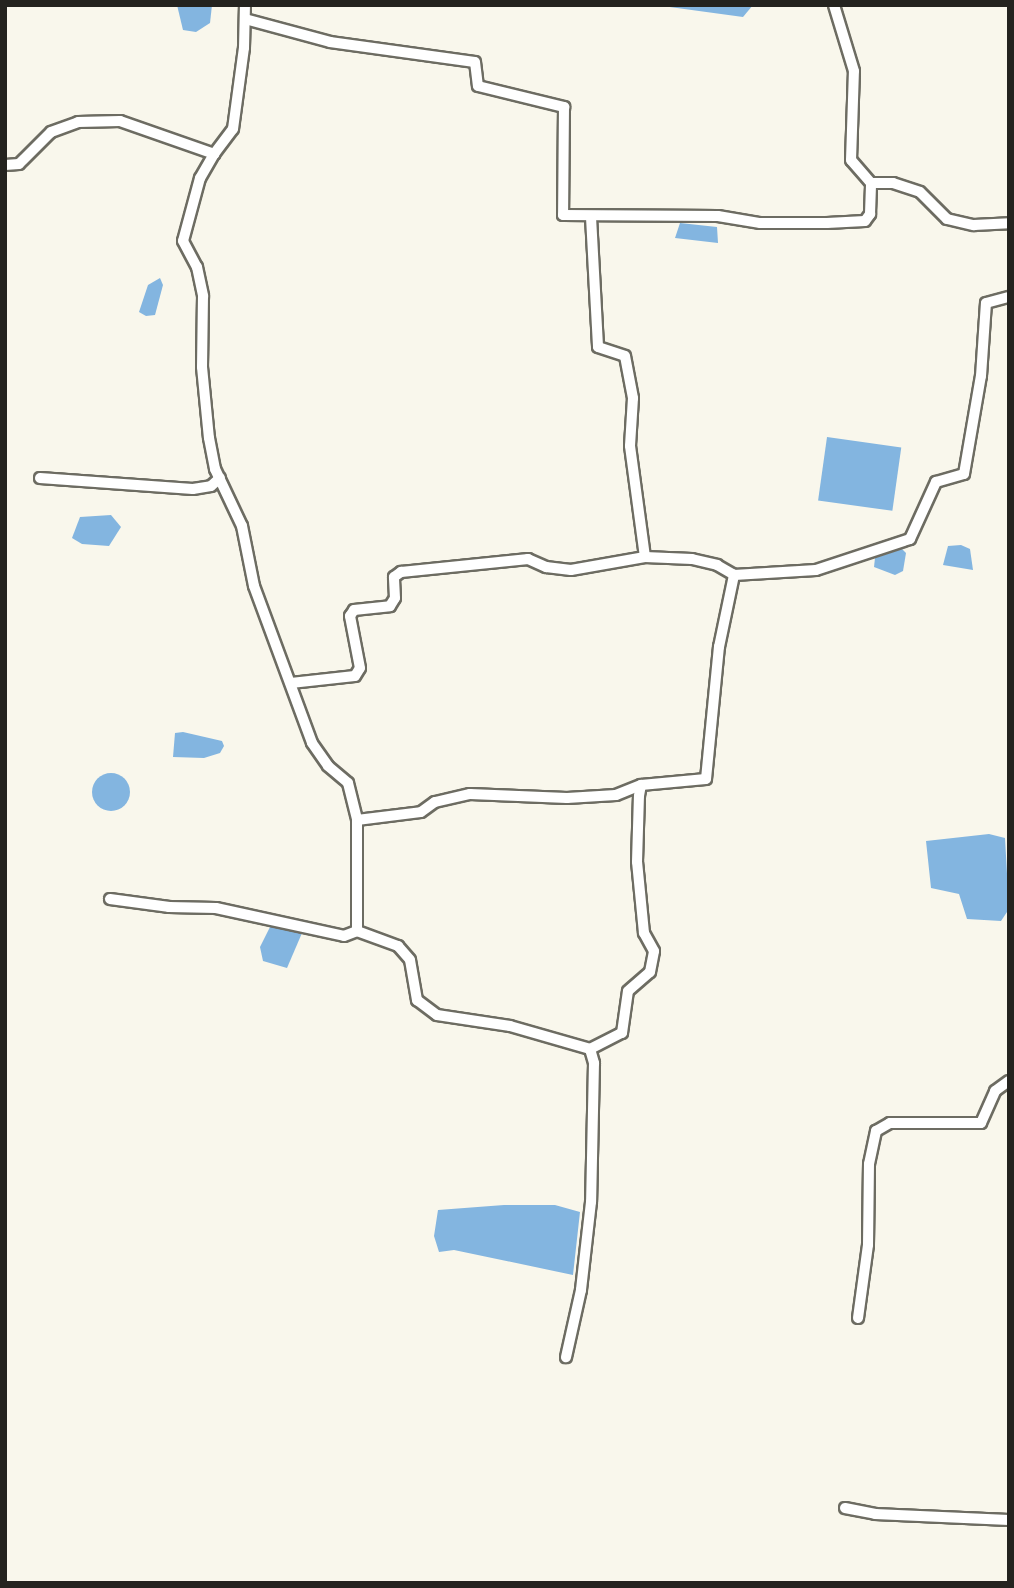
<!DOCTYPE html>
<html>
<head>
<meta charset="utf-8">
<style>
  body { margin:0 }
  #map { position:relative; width:1014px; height:1588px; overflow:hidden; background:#f9f7ec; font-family:Figtree,sans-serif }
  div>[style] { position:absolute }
  .water>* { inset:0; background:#83b5e0; transform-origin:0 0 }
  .round { border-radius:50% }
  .roads { filter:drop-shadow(2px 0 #6d6c62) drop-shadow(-2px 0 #6d6c62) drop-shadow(0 2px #6d6c62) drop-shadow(0 -2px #6d6c62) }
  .minor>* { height:10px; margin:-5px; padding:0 5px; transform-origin:5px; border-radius:5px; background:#fff }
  span { translate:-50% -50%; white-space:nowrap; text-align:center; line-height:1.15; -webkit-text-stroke:6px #fff; paint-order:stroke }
  .frame { position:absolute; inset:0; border:7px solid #24231f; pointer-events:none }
</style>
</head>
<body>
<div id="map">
  <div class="water">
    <div style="clip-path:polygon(177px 5px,212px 5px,210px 23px,196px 32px,183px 30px)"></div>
    <div style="clip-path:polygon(655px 5px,753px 5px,743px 17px)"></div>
    <div style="clip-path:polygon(680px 223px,717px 227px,718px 243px,675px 238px)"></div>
    <div style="clip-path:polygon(160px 278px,163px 285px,155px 315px,146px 316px,139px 312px,148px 285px)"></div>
    <div style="left:827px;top:437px;width:75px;height:64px;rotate:8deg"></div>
    <div style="clip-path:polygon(111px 515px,121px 527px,109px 546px,82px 544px,72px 538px,80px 517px)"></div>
    <div style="clip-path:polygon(961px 545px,970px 549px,973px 570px,943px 565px,948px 546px)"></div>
    <div style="clip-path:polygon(902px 549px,906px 553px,903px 571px,895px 575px,874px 567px,875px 558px)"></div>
    <div style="clip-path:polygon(183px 732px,222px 741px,224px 746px,220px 753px,204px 758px,173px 757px,175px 733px)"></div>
    <div class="round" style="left:92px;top:773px;width:38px;height:38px"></div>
    <div style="clip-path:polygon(989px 834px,1005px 838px,1009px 909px,1001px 921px,967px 919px,959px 894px,931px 888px,926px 841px)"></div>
    <div style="clip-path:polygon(273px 921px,302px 933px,287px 968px,263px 961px,260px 947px)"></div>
    <div style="clip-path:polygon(504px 1205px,555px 1205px,580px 1212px,573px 1275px,454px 1250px,439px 1252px,434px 1236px,438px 1210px)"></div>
  </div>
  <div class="roads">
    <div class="minor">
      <div style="left:245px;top:19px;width:88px;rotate:15.1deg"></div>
      <div style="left:330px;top:42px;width:146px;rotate:7.9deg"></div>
      <div style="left:475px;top:62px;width:24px;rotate:83deg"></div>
      <div style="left:478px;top:86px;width:89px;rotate:13.7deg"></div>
      <div style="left:564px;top:107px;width:108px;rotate:90.5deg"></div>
      <div style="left:563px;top:215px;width:155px;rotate:0.4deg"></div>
      <div style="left:718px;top:216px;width:43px;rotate:9.5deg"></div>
      <div style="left:760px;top:223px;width:67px"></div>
      <div style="left:827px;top:223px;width:38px;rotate:-3deg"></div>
      <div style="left:865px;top:221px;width:9px;rotate:-54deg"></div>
      <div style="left:870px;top:214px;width:31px;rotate:-88deg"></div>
      <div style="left:871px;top:183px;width:30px;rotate:-131deg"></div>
      <div style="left:851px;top:160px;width:89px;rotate:-88.1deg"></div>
      <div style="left:854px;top:71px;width:69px;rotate:-106.9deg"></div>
      <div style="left:214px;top:154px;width:28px;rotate:120deg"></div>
      <div style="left:200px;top:178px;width:65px;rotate:105.1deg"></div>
      <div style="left:183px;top:241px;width:30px;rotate:62deg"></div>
      <div style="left:197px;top:267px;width:30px;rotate:78deg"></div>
      <div style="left:203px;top:296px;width:71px;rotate:90.8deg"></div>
      <div style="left:202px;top:367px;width:71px;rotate:84.4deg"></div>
      <div style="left:209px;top:438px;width:32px;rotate:79deg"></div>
      <div style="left:215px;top:469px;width:63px;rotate:64.7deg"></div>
      <div style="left:242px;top:526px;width:61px;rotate:78.7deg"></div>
      <div style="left:254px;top:586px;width:167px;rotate:69.7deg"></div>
      <div style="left:312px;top:743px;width:28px;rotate:55deg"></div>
      <div style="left:328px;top:766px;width:26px;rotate:40deg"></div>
      <div style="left:348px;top:783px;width:38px;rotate:76deg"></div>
      <div style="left:357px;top:820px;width:111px;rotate:90deg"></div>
      <div style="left:357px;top:931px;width:44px;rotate:20.1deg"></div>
      <div style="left:398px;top:946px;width:18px;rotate:49deg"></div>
      <div style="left:410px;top:960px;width:41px;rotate:80.1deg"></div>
      <div style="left:417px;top:1000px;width:25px;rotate:37deg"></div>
      <div style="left:437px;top:1015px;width:74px;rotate:8.6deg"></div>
      <div style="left:510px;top:1026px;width:83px;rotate:16deg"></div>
      <div style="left:590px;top:1049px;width:15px;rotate:74deg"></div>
      <div style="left:594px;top:1063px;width:139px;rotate:91.2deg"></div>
      <div style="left:591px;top:1202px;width:89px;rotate:96.5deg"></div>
      <div style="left:581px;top:1290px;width:69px;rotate:102.6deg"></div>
      <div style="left:5px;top:165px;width:14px;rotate:-4deg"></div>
      <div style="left:19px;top:164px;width:45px;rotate:-45deg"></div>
      <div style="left:51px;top:132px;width:29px;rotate:-20deg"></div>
      <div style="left:78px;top:122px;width:42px;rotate:-1.4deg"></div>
      <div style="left:120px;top:121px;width:100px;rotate:19.3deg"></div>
      <div style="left:214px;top:154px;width:31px;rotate:-53deg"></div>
      <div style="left:233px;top:129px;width:82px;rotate:-82.3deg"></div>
      <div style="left:244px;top:48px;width:43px;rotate:-88.7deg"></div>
      <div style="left:871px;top:183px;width:22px"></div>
      <div style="left:893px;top:183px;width:28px;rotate:18deg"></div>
      <div style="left:920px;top:192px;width:38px;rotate:45deg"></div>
      <div style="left:947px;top:219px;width:28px;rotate:13deg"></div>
      <div style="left:974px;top:225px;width:35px;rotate:-3deg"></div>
      <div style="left:591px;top:217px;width:130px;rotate:86.9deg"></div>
      <div style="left:598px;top:347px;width:28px;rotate:18deg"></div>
      <div style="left:625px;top:356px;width:43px;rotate:79.2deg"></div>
      <div style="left:633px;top:398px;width:48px;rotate:93.6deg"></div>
      <div style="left:630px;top:446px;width:112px;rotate:82.3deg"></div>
      <div style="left:645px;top:557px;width:47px;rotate:2.4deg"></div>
      <div style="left:692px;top:559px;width:26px;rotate:13deg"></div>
      <div style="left:717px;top:565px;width:20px;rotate:30deg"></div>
      <div style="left:734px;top:575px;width:82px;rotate:-3.5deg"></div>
      <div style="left:816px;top:570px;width:99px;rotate:-18.3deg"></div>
      <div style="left:910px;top:539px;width:63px;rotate:-65.5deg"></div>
      <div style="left:936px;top:482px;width:29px;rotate:-16deg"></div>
      <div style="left:964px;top:474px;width:99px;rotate:-80.2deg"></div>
      <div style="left:981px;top:376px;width:73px;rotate:-86.1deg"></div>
      <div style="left:986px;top:303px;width:24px;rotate:-15deg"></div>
      <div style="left:40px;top:478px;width:153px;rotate:4.1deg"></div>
      <div style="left:193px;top:489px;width:18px;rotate:-9deg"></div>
      <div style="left:211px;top:486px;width:12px;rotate:-42deg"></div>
      <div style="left:291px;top:683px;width:64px;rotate:-6.2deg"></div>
      <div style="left:355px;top:676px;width:9px;rotate:-58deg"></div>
      <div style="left:360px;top:668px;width:53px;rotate:-100.9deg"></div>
      <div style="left:350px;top:616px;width:7px;rotate:-56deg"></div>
      <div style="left:354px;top:610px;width:36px;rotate:-6deg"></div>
      <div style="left:390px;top:606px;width:9px;rotate:-58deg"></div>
      <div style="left:395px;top:598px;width:21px;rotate:-93deg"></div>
      <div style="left:394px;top:577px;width:9px;rotate:-36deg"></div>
      <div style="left:401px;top:572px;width:128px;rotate:-5.8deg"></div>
      <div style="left:528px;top:559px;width:20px;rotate:24deg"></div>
      <div style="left:546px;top:567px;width:25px;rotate:7deg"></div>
      <div style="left:571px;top:570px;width:75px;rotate:-10deg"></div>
      <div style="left:357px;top:820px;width:64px;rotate:-7.1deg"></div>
      <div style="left:421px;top:812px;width:17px;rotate:-36deg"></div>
      <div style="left:435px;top:802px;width:36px;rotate:-13deg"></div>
      <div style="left:470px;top:794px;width:97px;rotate:2.4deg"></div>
      <div style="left:567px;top:798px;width:49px;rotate:-3.5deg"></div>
      <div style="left:616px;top:795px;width:27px;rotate:-22deg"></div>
      <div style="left:110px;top:899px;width:60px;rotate:7.7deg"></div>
      <div style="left:169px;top:907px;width:47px;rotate:1.2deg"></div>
      <div style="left:216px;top:908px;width:131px;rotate:12.3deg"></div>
      <div style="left:344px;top:936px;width:14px;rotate:-21deg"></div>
      <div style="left:590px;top:1049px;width:36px;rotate:-27deg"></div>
      <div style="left:622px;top:1033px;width:42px;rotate:-81.9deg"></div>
      <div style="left:628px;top:991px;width:29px;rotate:-41deg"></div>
      <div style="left:650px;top:972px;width:21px;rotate:-79deg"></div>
      <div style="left:654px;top:951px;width:21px;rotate:-119deg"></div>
      <div style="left:644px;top:933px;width:71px;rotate:-95.6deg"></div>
      <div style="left:637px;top:862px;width:66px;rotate:-88.3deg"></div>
      <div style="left:639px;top:796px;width:11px;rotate:-80deg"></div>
      <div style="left:641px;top:785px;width:65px;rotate:-5.3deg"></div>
      <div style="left:706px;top:779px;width:133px;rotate:-84.4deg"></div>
      <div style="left:719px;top:647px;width:74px;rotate:-78.2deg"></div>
      <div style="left:858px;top:1318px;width:74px;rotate:-82.2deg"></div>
      <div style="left:868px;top:1245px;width:81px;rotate:-89.3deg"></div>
      <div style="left:869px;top:1164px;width:34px;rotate:-78deg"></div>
      <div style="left:876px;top:1131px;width:16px;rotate:-30deg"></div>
      <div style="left:890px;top:1123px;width:91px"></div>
      <div style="left:981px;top:1123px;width:35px;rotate:-66deg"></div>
      <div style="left:995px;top:1091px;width:17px;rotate:-36deg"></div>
      <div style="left:845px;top:1508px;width:31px;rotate:11deg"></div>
      <div style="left:875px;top:1514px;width:134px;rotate:2.6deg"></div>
    </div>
  </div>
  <div class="frame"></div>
</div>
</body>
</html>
